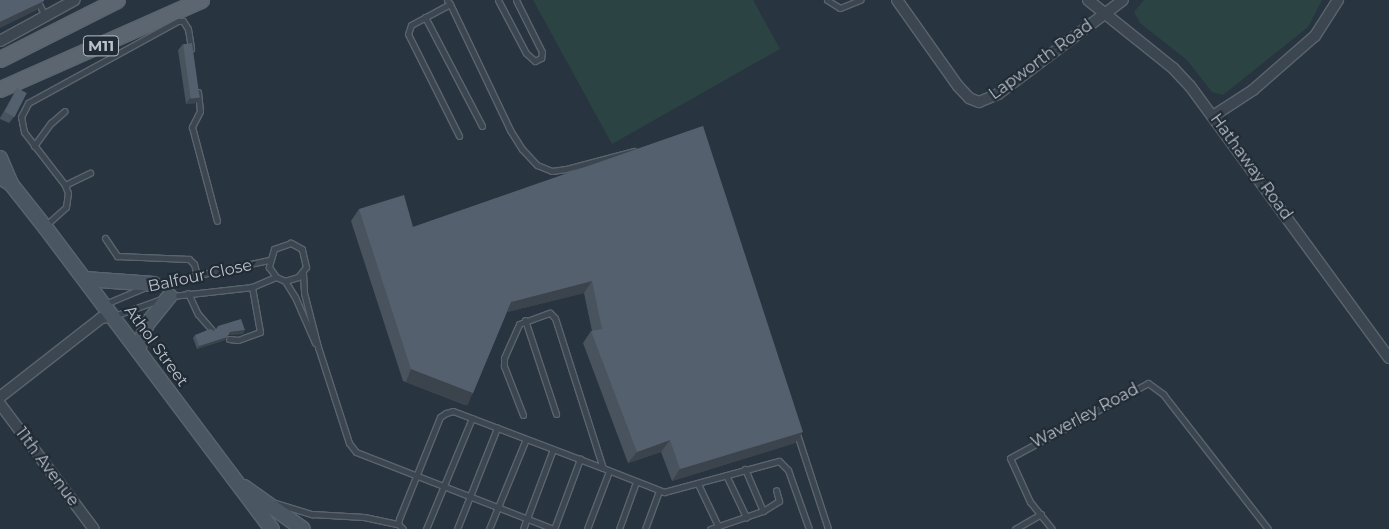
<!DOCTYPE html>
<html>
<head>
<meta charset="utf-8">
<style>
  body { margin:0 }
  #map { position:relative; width:1389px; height:529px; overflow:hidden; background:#283540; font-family:Montserrat,sans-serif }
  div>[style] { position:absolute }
  .green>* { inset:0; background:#2b4342 }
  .roads { filter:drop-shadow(1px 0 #5a646d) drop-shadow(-1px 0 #5a646d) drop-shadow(0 1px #5a646d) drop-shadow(0 -1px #5a646d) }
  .service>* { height:5px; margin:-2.5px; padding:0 2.5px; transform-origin:2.5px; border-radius:2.5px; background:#3c4650 }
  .minor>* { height:10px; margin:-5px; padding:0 5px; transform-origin:5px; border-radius:5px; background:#3c4650 }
  .secondary>* { height:14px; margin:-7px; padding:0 7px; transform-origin:7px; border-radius:7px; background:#4b5663 }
  .primary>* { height:15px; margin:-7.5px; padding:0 7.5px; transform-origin:7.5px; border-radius:7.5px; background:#5b6670 }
  .wall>* { inset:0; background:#48535e }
  .shaded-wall>* { inset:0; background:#3b434c; transform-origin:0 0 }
  .building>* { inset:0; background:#54606d; transform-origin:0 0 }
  span { translate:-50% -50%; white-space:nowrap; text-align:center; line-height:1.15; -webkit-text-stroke:4.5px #212b35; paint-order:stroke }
  .shield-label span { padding:1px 4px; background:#212b35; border:1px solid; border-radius:4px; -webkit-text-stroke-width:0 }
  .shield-label { font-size:15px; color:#b9c1ca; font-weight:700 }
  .street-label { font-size:16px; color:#b9c1ca }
</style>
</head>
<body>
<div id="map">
  <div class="green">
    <div style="clip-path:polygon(533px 0,753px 0,780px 49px,612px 144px)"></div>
    <div style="clip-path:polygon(1144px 0,1322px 0,1308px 27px,1223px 95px,1212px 92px,1187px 60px,1140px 23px,1134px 12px)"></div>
  </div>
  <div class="roads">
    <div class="service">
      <div style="left:37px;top:0;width:18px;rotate:63deg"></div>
      <div style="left:447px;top:0;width:5px;rotate:53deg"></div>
      <div style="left:450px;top:4px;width:44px;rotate:151.7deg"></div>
      <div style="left:411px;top:25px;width:9px;rotate:108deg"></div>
      <div style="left:408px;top:34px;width:114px;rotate:63.4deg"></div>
      <div style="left:498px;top:0;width:60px;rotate:62.2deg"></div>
      <div style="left:526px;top:53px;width:12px;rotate:42deg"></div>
      <div style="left:535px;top:61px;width:7px;rotate:-27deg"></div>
      <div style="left:541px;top:58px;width:6px;rotate:-81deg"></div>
      <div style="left:542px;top:52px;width:58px;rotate:-116.6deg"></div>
      <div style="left:827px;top:0;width:15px;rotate:32deg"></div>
      <div style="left:840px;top:8px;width:22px;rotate:-22deg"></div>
      <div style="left:450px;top:4px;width:140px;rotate:64.5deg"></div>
      <div style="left:510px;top:130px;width:22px;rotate:58deg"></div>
      <div style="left:522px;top:149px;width:22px;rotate:47deg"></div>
      <div style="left:537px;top:165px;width:16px;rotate:22deg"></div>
      <div style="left:552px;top:171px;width:14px;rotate:-8deg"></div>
      <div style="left:566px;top:169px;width:70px;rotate:-14.8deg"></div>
      <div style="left:425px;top:17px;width:123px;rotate:62.4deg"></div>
      <div style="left:198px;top:92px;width:19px;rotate:84deg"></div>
      <div style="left:200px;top:111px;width:18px;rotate:117deg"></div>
      <div style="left:192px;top:127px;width:97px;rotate:75.1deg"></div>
      <div style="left:34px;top:146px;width:29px;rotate:-54deg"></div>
      <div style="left:51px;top:123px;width:18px;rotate:-41deg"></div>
      <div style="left:65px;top:185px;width:28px;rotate:-26deg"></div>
      <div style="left:45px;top:226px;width:28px;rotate:-42deg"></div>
      <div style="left:66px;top:207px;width:14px;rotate:-82deg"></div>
      <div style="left:68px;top:193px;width:9px;rotate:-111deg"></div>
      <div style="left:65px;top:185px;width:67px;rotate:-127.7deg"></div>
      <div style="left:24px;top:132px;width:15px;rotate:-101deg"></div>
      <div style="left:21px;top:117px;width:16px;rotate:-63deg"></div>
      <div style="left:28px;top:103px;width:171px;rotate:-28.7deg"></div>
      <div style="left:178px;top:21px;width:5px"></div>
      <div style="left:183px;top:21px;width:9px;rotate:58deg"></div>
      <div style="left:188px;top:29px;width:20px;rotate:81deg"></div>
      <div style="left:105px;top:238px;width:22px;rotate:56deg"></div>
      <div style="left:117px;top:256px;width:72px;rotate:2.4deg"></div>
      <div style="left:189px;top:259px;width:7px;rotate:45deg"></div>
      <div style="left:194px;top:264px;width:11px;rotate:75deg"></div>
      <div style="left:303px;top:273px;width:20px;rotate:87deg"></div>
      <div style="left:304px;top:293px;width:56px;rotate:75.5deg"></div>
      <div style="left:318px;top:347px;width:101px;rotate:72.1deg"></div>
      <div style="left:349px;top:443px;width:11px;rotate:52deg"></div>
      <div style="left:356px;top:452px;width:212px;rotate:21.3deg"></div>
      <div style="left:285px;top:281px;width:14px;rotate:-17deg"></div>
      <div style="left:298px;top:277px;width:13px;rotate:-51deg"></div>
      <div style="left:306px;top:267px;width:18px;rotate:-103deg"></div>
      <div style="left:302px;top:249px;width:13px;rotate:-151deg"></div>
      <div style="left:291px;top:243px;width:18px;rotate:161deg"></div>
      <div style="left:274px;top:249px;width:19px;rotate:106deg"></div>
      <div style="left:269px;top:267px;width:12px;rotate:55deg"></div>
      <div style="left:276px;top:277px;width:10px;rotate:24deg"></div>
      <div style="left:285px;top:281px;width:19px;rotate:58deg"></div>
      <div style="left:295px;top:297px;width:50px;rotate:66.5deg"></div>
      <div style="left:156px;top:284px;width:116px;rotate:-12deg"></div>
      <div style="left:188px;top:293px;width:23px;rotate:65deg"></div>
      <div style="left:198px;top:314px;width:21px;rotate:49deg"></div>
      <div style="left:172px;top:296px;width:81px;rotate:-6.4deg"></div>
      <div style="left:252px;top:287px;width:26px;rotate:-23deg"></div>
      <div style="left:105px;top:304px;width:41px;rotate:-22.8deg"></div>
      <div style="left:114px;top:316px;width:53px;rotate:-19.8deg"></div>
      <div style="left:525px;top:320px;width:99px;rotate:71.7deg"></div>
      <div style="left:229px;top:339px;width:9px;rotate:6deg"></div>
      <div style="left:238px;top:340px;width:23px;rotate:-20deg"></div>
      <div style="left:260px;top:332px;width:46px;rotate:-100.1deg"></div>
      <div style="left:523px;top:415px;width:53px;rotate:-111.2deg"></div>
      <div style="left:504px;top:366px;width:8px;rotate:-90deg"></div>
      <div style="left:504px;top:358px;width:37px;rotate:-66deg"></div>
      <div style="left:519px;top:324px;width:33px;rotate:-20deg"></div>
      <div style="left:550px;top:313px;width:7px;rotate:45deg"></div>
      <div style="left:555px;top:318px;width:157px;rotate:72.3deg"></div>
      <div style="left:603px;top:468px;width:66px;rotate:21.5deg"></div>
      <div style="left:664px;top:492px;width:119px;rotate:-15.1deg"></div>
      <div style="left:779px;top:461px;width:13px;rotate:45deg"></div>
      <div style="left:788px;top:470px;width:63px;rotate:70.4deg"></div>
      <div style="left:797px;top:434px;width:100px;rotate:71.9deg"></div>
      <div style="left:726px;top:475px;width:47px;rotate:64.5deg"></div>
      <div style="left:698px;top:484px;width:47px;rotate:64.5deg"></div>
      <div style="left:275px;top:503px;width:39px;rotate:17deg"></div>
      <div style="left:312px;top:514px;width:52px;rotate:3.3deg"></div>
      <div style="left:364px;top:517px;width:35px;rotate:12deg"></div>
      <div style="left:763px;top:511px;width:19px;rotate:-32deg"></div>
      <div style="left:779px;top:501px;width:11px;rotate:-105deg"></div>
      <div style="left:403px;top:529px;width:7px;rotate:-135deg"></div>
      <div style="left:398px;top:524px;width:5px;rotate:-79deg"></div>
      <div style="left:399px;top:519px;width:110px;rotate:-68.1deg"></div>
      <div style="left:440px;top:417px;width:7px;rotate:-34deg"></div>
      <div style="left:446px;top:413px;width:7px;rotate:-16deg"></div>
      <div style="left:453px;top:411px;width:160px;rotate:20.8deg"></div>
      <div style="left:426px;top:529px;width:120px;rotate:-67.5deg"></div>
      <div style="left:457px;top:529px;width:109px;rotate:-68.4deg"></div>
      <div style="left:489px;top:529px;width:97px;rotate:-67.7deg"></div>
      <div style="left:523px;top:529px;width:85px;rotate:-69.4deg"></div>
      <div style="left:554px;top:529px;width:75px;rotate:-69.6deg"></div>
      <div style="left:587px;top:529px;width:62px;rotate:-69.2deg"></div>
      <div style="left:619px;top:529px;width:50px;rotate:-70.1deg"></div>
      <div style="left:645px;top:529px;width:40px;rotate:-69.8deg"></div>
      <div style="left:710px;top:529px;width:56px;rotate:-18.8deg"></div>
      <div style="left:763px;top:511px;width:46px;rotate:-113.2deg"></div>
      <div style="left:1015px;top:529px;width:30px;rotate:-30deg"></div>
      <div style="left:1052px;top:529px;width:35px;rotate:-129deg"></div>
      <div style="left:1030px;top:502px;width:48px;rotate:-114.4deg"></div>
      <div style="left:1010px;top:458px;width:157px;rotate:-28.5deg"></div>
      <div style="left:1148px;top:383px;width:19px;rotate:36deg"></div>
      <div style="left:1163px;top:394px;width:171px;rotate:52.1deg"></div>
    </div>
    <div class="minor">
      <div style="left:897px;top:0;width:105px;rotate:54.7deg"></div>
      <div style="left:958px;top:86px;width:16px;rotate:47deg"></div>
      <div style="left:969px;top:98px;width:11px;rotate:22deg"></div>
      <div style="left:979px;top:102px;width:21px;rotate:-23deg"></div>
      <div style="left:998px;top:94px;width:156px;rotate:-36.9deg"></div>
      <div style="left:1088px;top:0;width:109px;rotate:38.7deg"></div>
      <div style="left:1173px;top:68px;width:25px;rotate:47deg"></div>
      <div style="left:1190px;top:86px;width:337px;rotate:53.8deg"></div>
      <div style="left:0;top:41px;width:85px;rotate:-28.7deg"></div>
      <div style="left:1213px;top:116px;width:48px;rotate:-33deg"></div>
      <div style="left:1253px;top:90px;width:82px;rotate:-41.1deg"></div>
      <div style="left:1315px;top:36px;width:43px;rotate:-57.4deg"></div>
      <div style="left:0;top:397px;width:128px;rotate:-38deg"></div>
      <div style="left:101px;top:318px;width:13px;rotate:-9deg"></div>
      <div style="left:0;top:404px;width:156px;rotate:53.1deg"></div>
    </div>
    <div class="secondary">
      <div style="left:0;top:158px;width:28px;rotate:67deg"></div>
      <div style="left:0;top:177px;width:13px;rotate:32deg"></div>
      <div style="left:11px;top:184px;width:55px;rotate:51.7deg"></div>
      <div style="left:45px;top:227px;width:378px;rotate:53.1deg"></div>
      <div style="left:85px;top:279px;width:69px;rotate:4.1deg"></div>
      <div style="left:138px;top:350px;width:28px;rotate:-71deg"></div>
      <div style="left:147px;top:324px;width:36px;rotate:-51deg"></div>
      <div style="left:244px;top:487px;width:72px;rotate:35.4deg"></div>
    </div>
    <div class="primary">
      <div style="left:0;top:59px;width:131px;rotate:-26.8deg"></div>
      <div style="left:0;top:89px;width:220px;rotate:-23.9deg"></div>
    </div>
  </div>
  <div class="wall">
    <div style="clip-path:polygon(183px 44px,200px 97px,196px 103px,186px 104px,178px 50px)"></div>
    <div style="clip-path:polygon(17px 88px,14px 117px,9px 123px,0 119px,0 118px)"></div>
    <div style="clip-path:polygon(703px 126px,795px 443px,672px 481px,661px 452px,628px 463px,583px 343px,591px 331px,592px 331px,584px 293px,507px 312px,473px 393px,465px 405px,403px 381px,351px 221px,359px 209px,413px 227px)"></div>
    <div style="clip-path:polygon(243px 334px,228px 335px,225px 340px,197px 349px,193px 338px,195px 335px)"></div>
  </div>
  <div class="shaded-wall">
    <div style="clip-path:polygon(44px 1px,37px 10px,0 28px,0 22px)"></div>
    <div style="clip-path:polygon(200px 97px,196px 103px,186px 104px,190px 98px)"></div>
    <div style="clip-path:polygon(592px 281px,584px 293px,503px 313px,511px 302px)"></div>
    <div style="clip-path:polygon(245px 330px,243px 334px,228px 335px,230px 332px)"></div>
    <div style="clip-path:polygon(227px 337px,225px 340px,197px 349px,199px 346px)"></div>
    <div style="left:411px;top:369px;width:66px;height:14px;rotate:21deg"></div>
    <div style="clip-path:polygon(803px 432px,795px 443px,672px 481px,680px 469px)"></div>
    <div style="clip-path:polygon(670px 440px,661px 452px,628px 463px,637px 452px)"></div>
  </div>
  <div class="building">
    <div style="clip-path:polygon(0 0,44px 0,44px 1px,0 22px)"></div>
    <div style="left:192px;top:43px;width:55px;height:9px;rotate:82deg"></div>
    <div style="left:17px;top:88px;width:11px;height:27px;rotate:27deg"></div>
    <div style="clip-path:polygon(703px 126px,803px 432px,680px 469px,670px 440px,637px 452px,591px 331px,602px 329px,592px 281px,511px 302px,473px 393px,411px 369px,359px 209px,404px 195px,413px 227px)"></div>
    <div style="clip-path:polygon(241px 319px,245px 330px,230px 332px,227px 337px,199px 346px,195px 335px,210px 329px,215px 331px,218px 326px)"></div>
  </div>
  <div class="shield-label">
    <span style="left:101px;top:46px">M11</span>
  </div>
  <div class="street-label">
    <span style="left:1041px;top:60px;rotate:-36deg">Lapworth Road</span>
    <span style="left:1251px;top:167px;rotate:54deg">Hathaway Road</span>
    <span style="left:200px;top:276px;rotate:-12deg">Balfour Close</span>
    <span style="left:156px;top:346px;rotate:54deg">Athol Street</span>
    <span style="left:1085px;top:416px;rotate:-28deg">Waverley Road</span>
    <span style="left:47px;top:467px;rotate:53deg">11th Avenue</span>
  </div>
</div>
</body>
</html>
